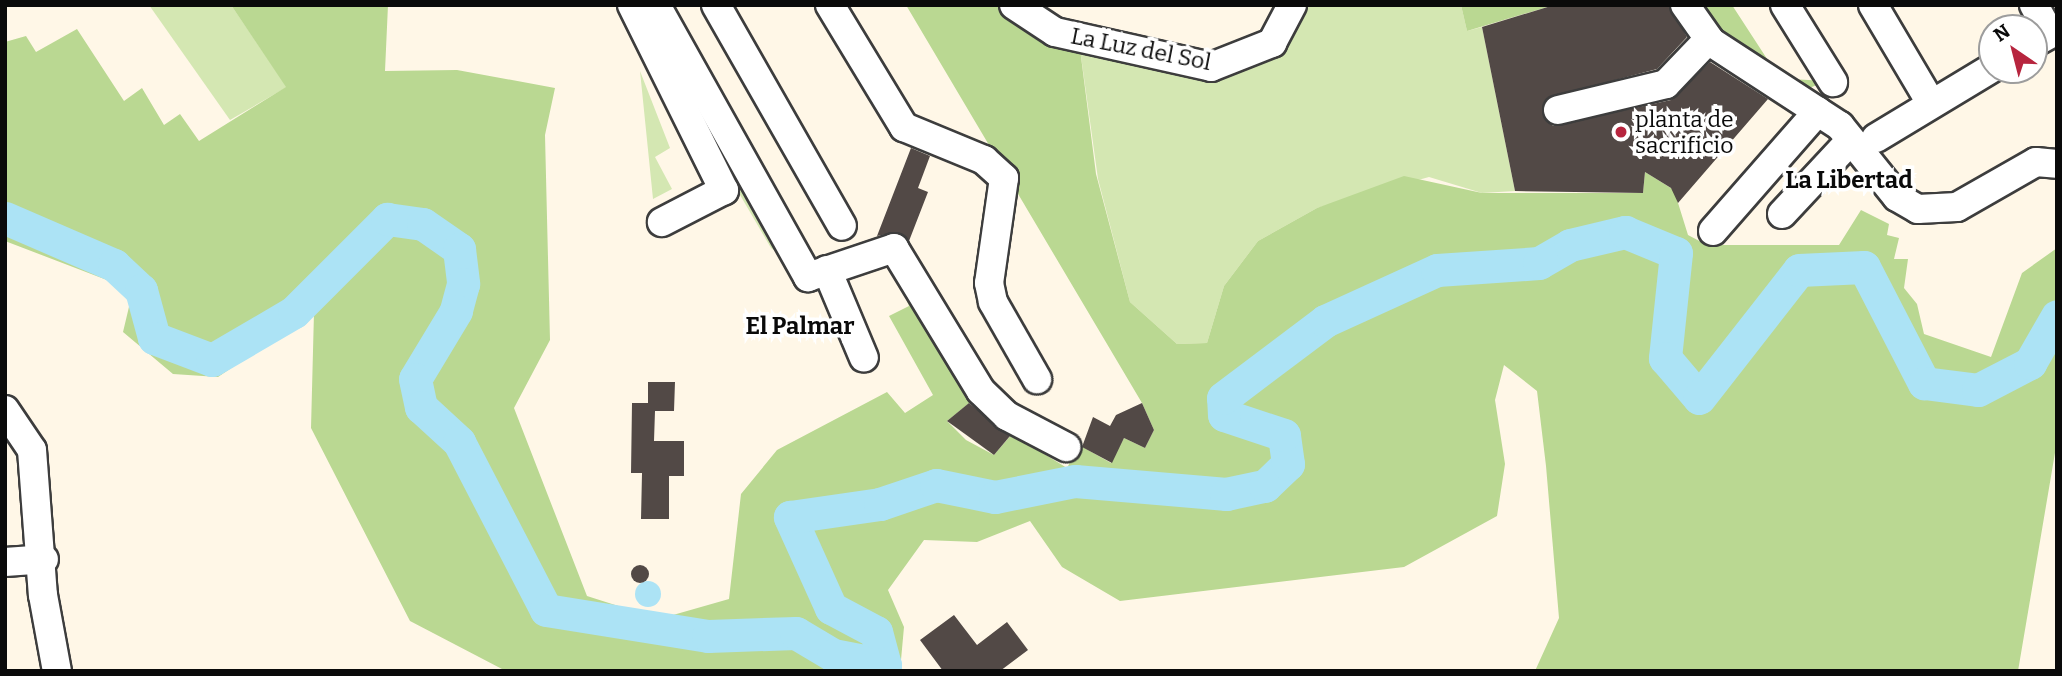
<!DOCTYPE html>
<html>
<head>
<meta charset="utf-8">
<style>
  body { margin:0 }
  #map { position:relative; width:2062px; height:676px; overflow:hidden; background:#fff7e7; font-family:Bitter,serif }
  div>[style] { position:absolute }
  .green>* { inset:0; background:#d4e7b2 }
  .forest>* { inset:0; background:#bad892 }
  .water>* { inset:0; background:#ace3f5 }
  .round { border-radius:50% }
  .river>* { height:33px; margin:-16.5px; padding:0 16.5px; transform-origin:16.5px; border-radius:16.5px; background:#ace3f5 }
  .building>* { inset:0; background:#524946 }
  .roads { filter:drop-shadow(2px 0 #3d3d3d) drop-shadow(-2px 0 #3d3d3d) drop-shadow(0 2px #3d3d3d) drop-shadow(0 -2px #3d3d3d) }
  .minor>* { height:28px; margin:-14px; padding:0 14px; transform-origin:14px; border-radius:14px; background:#fff }
  .dots>* { width:19px; height:19px; translate:-50% -50%; box-sizing:border-box; border:4px solid #fff; border-radius:50% }
  span { translate:-50% -50%; white-space:nowrap; text-align:center; line-height:1.15; -webkit-text-stroke:7px #fff; paint-order:stroke }
  .street-label { font-size:23px; color:#0a0a0a }
  .poi-label { font-size:23px; color:#0a0a0a }
  .left { translate:0 -50%; text-align:left }
  .neighbourhood-label { font-size:24px; color:#0a0a0a; font-weight:700 }
  .frame { position:absolute; inset:0; border:7px solid #0a0a0a; pointer-events:none }
  .north { position:absolute; left:1978px; top:14px; width:70px; height:70px; box-sizing:border-box; background:#fff; border:2px solid #9d9d9d; border-radius:50%; rotate:325deg; font-size:19px; font-weight:700; line-height:28px; text-align:center; color:#0a0a0a }
  .north::after { content:''; display:block; margin:auto; width:24px; height:32px; background:#b7253e; clip-path:polygon(50% 0,100% 100%,50% 72%,0 100%) }
</style>
</head>
<body>
<div id="map">
  <div class="green">
    <div style="clip-path:polygon(149px 5px,231px 5px,287px 87px,230px 120px)"></div>
    <div style="clip-path:polygon(646px 5px,782px 256px,771px 248px,736px 188px)"></div>
    <div style="clip-path:polygon(1298px 5px,1461px 5px,1467px 31px,1482px 27px,1515px 191px,1482px 193px,1429px 177px,1317px 208px,1258px 241px,1224px 286px,1207px 343px,1177px 344px,1130px 302px,1098px 179px,1080px 49px,1210px 73px)"></div>
    <div style="clip-path:polygon(640px 71px,670px 148px,655px 157px,672px 189px,653px 199px)"></div>
  </div>
  <div class="forest">
    <div style="clip-path:polygon(231px 5px,388px 5px,385px 71px,457px 70px,555px 88px,545px 135px,550px 340px,514px 408px,587px 596px,659px 619px,729px 599px,741px 494px,777px 450px,887px 392px,905px 413px,933px 395px,889px 316px,909px 306px,887px 252px,973px 400px,947px 421px,966px 440px,994px 455px,1012px 434px,1067px 468px,1079px 445px,1111px 463px,1124px 438px,1145px 448px,1154px 430px,1142px 403px,906px 5px,1007px 5px,1080px 49px,1096px 174px,1130px 302px,1177px 344px,1207px 343px,1224px 286px,1258px 241px,1317px 208px,1404px 176px,1482px 193px,1643px 193px,1645px 172px,1674px 190px,1688px 235px,1707px 245px,1839px 245px,1861px 210px,1889px 224px,1887px 235px,1899px 238px,1894px 259px,1908px 259px,1904px 288px,1917px 304px,1924px 334px,1991px 357px,2022px 273px,2057px 248px,2057px 441px,2018px 671px,1535px 671px,1559px 618px,1546px 466px,1537px 391px,1504px 365px,1495px 400px,1505px 464px,1497px 516px,1404px 567px,1120px 601px,1062px 567px,1030px 521px,977px 542px,924px 540px,888px 590px,904px 627px,900px 671px,502px 669px,410px 621px,311px 428px,314px 312px,218px 377px,173px 374px,123px 332px,133px 290px,5px 241px,5px 42px,26px 36px,36px 52px,77px 29px,124px 101px,142px 88px,164px 125px,180px 114px,199px 141px,286px 87px)"></div>
    <div style="clip-path:polygon(1461px 5px,1554px 5px,1467px 31px)"></div>
    <div style="clip-path:polygon(1691px 5px,1732px 5px,1771px 65px,1791px 79px,1826px 81px,1798px 93px,1714px 38px)"></div>
  </div>
  <div class="water">
    <div class="round" style="left:635px;top:581px;width:26px;height:26px"></div>
  </div>
  <div class="river">
    <div style="left:5px;top:218px;width:119px;rotate:23.3deg"></div>
    <div style="left:114px;top:265px;width:37px;rotate:43deg"></div>
    <div style="left:141px;top:290px;width:50px;rotate:74.8deg"></div>
    <div style="left:154px;top:338px;width:62px;rotate:20.8deg"></div>
    <div style="left:212px;top:360px;width:95px;rotate:-30.3deg"></div>
    <div style="left:294px;top:312px;width:132px;rotate:-45deg"></div>
    <div style="left:387px;top:219px;width:36px;rotate:8deg"></div>
    <div style="left:423px;top:224px;width:44px;rotate:34.8deg"></div>
    <div style="left:459px;top:249px;width:35px;rotate:83deg"></div>
    <div style="left:463px;top:284px;width:28px;rotate:105deg"></div>
    <div style="left:456px;top:311px;width:79px;rotate:121.1deg"></div>
    <div style="left:415px;top:379px;width:29px;rotate:78deg"></div>
    <div style="left:421px;top:407px;width:52px;rotate:42.6deg"></div>
    <div style="left:459px;top:442px;width:189px;rotate:62.6deg"></div>
    <div style="left:546px;top:610px;width:164px;rotate:9.1deg"></div>
    <div style="left:708px;top:636px;width:88px;rotate:-2deg"></div>
    <div style="left:796px;top:633px;width:43px;rotate:30.7deg"></div>
    <div style="left:833px;top:655px;width:53px;rotate:10.9deg"></div>
    <div style="left:885px;top:665px;width:34px;rotate:-105deg"></div>
    <div style="left:876px;top:632px;width:51px;rotate:-151.9deg"></div>
    <div style="left:831px;top:608px;width:100px;rotate:-114.3deg"></div>
    <div style="left:790px;top:517px;width:91px;rotate:-8.2deg"></div>
    <div style="left:880px;top:504px;width:59px;rotate:-18.7deg"></div>
    <div style="left:936px;top:485px;width:60px;rotate:11.5deg"></div>
    <div style="left:995px;top:497px;width:82px;rotate:-11.3deg"></div>
    <div style="left:1075px;top:481px;width:152px;rotate:4.9deg"></div>
    <div style="left:1226px;top:494px;width:40px;rotate:-12deg"></div>
    <div style="left:1265px;top:486px;width:32px;rotate:-44deg"></div>
    <div style="left:1288px;top:464px;width:29px;rotate:-98deg"></div>
    <div style="left:1284px;top:435px;width:63px;rotate:-161.6deg"></div>
    <div style="left:1224px;top:415px;width:17px;rotate:-93deg"></div>
    <div style="left:1223px;top:398px;width:128px;rotate:-37deg"></div>
    <div style="left:1325px;top:321px;width:123px;rotate:-24.5deg"></div>
    <div style="left:1437px;top:270px;width:102px;rotate:-3.9deg"></div>
    <div style="left:1539px;top:263px;width:36px;rotate:-30deg"></div>
    <div style="left:1570px;top:245px;width:57px;rotate:-13.3deg"></div>
    <div style="left:1625px;top:232px;width:55px;rotate:22.4deg"></div>
    <div style="left:1676px;top:253px;width:106px;rotate:96deg"></div>
    <div style="left:1665px;top:358px;width:52px;rotate:49.6deg"></div>
    <div style="left:1699px;top:398px;width:162px;rotate:-52deg"></div>
    <div style="left:1799px;top:270px;width:65px;rotate:-2.6deg"></div>
    <div style="left:1864px;top:267px;width:131px;rotate:62.7deg"></div>
    <div style="left:1924px;top:383px;width:54px;rotate:7.4deg"></div>
    <div style="left:1978px;top:390px;width:59px;rotate:-27.4deg"></div>
    <div style="left:2030px;top:363px;width:54px;rotate:-60.1deg"></div>
  </div>
  <div class="building">
    <div style="clip-path:polygon(1554px 5px,1669px 5px,1687px 37px,1657px 69px,1547px 98px,1542px 113px,1553px 126px,1671px 100px,1710px 62px,1768px 99px,1678px 203px,1671px 188px,1645px 172px,1643px 193px,1515px 191px,1482px 27px)"></div>
    <div style="clip-path:polygon(911px 148px,930px 156px,918px 188px,928px 192px,909px 241px,897px 232px,877px 236px)"></div>
    <div style="clip-path:polygon(648px 382px,675px 382px,674px 411px,655px 411px,654px 441px,684px 441px,684px 476px,669px 476px,669px 519px,641px 519px,642px 473px,631px 473px,632px 403px,648px 403px)"></div>
    <div style="clip-path:polygon(969px 403px,1010px 436px,994px 455px,947px 421px)"></div>
    <div style="clip-path:polygon(1142px 403px,1154px 430px,1145px 448px,1124px 438px,1112px 463px,1082px 447px,1093px 417px,1110px 426px,1116px 415px)"></div>
    <div class="round" style="left:631px;top:565px;width:18px;height:18px"></div>
    <div style="clip-path:polygon(954px 615px,977px 645px,1007px 622px,1028px 650px,1000px 671px,943px 671px,920px 640px)"></div>
  </div>
  <div class="roads">
    <div class="minor">
      <div style="left:632px;top:5px;width:207px;rotate:63.6deg"></div>
      <div style="left:724px;top:190px;width:70px;rotate:152.7deg"></div>
      <div style="left:656px;top:5px;width:312px;rotate:60.8deg"></div>
      <div style="left:808px;top:277px;width:91px;rotate:-18.6deg"></div>
      <div style="left:894px;top:248px;width:167px;rotate:58.7deg"></div>
      <div style="left:981px;top:391px;width:36px;rotate:44deg"></div>
      <div style="left:1007px;top:416px;width:67px;rotate:27.7deg"></div>
      <div style="left:716px;top:5px;width:254px;rotate:60.3deg"></div>
      <div style="left:830px;top:5px;width:143px;rotate:58.8deg"></div>
      <div style="left:904px;top:127px;width:87px;rotate:22.4deg"></div>
      <div style="left:984px;top:160px;width:27px;rotate:42deg"></div>
      <div style="left:1004px;top:178px;width:106px;rotate:98.1deg"></div>
      <div style="left:989px;top:283px;width:19px;rotate:78deg"></div>
      <div style="left:993px;top:302px;width:89px;rotate:60.3deg"></div>
      <div style="left:1014px;top:5px;width:49px;rotate:33.4deg"></div>
      <div style="left:1055px;top:32px;width:160px;rotate:12.6deg"></div>
      <div style="left:1211px;top:67px;width:66px;rotate:-21.5deg"></div>
      <div style="left:1272px;top:43px;width:43px;rotate:-62.2deg"></div>
      <div style="left:1685px;top:5px;width:45px;rotate:54.9deg"></div>
      <div style="left:1711px;top:42px;width:154px;rotate:33.1deg"></div>
      <div style="left:1840px;top:126px;width:91px;rotate:51.2deg"></div>
      <div style="left:1897px;top:197px;width:24px;rotate:30deg"></div>
      <div style="left:1918px;top:209px;width:39px;rotate:-3deg"></div>
      <div style="left:1957px;top:207px;width:91px;rotate:-29.7deg"></div>
      <div style="left:2036px;top:162px;width:21px;rotate:5deg"></div>
      <div style="left:1785px;top:5px;width:91px;rotate:58.1deg"></div>
      <div style="left:1873px;top:5px;width:114px;rotate:59.4deg"></div>
      <div style="left:2034px;top:5px;width:33px;rotate:61deg"></div>
      <div style="left:2050px;top:34px;width:18px;rotate:151deg"></div>
      <div style="left:1558px;top:110px;width:111px;rotate:-13.5deg"></div>
      <div style="left:1666px;top:84px;width:62px;rotate:-46.3deg"></div>
      <div style="left:1876px;top:138px;width:135px;rotate:-31.1deg"></div>
      <div style="left:1782px;top:214px;width:101px;rotate:-47deg"></div>
      <div style="left:1713px;top:231px;width:159px;rotate:-48.8deg"></div>
      <div style="left:827px;top:270px;width:95px;rotate:67.2deg"></div>
      <div style="left:5px;top:410px;width:48px;rotate:56deg"></div>
      <div style="left:32px;top:450px;width:145px;rotate:85.7deg"></div>
      <div style="left:43px;top:595px;width:77px;rotate:79.6deg"></div>
      <div style="left:5px;top:562px;width:39px;rotate:-4deg"></div>
    </div>
  </div>
  <div class="dots">
    <div style="left:1621px;top:132px;background:#b7253e"></div>
  </div>
  <div class="street-label">
    <span style="left:1141px;top:49px;rotate:11deg">La Luz del Sol</span>
  </div>
  <div class="poi-label">
    <span class="left" style="left:1635px;top:132px">planta de<br>sacrificio</span>
  </div>
  <div class="neighbourhood-label">
    <span style="left:1849px;top:181px">La Libertad</span>
    <span style="left:800px;top:327px">El Palmar</span>
  </div>
  <div class="frame"></div>
  <div class="north">N</div>
</div>
</body>
</html>
